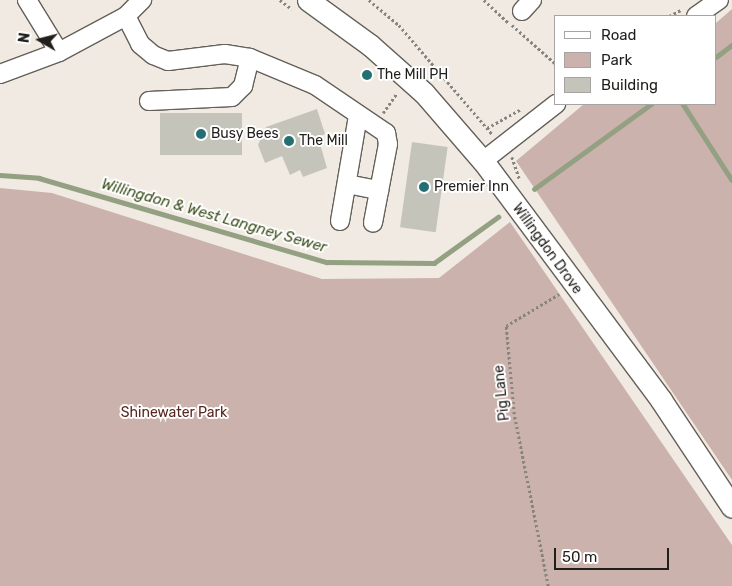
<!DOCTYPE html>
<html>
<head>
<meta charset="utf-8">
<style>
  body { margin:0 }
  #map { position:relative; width:732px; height:586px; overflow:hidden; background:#f0eae2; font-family:Rubik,sans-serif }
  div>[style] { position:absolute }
  .green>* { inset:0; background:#ccb2ad }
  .stream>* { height:4.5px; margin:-2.25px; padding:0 2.25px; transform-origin:2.25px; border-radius:2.25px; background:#93a081 }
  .building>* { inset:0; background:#c5c4bb; transform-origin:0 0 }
  .path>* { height:2.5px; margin-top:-1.25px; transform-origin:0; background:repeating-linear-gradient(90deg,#87837d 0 2.5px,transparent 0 5px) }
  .roads { filter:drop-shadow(1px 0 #656059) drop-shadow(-1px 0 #656059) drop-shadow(0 1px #656059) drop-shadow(0 -1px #656059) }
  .minor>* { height:18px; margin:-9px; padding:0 9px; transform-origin:9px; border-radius:9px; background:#fff }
  .major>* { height:21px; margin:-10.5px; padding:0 10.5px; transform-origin:10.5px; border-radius:10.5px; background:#fff }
  .dots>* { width:14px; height:14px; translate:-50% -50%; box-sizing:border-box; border:2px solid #fff; border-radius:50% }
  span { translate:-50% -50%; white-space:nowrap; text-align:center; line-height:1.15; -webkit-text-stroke:4px #fff; paint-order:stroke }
  .poi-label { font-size:14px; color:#211f1c }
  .left { translate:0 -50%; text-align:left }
  .street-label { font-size:14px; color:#211f1c }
  .park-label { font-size:14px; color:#59271f }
  .water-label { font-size:15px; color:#3f5120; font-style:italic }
  .legend { position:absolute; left:554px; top:15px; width:162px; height:90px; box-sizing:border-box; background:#fff; border:1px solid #a6a5a4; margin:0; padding:6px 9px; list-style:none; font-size:15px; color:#211f1c }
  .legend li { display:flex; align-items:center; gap:10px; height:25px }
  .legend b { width:25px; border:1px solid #a6a5a4 }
  .north { position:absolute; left:15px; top:15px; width:50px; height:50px; -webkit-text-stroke:4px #fff; paint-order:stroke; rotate:278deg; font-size:14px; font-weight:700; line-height:20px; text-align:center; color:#211f1c }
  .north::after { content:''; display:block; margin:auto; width:18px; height:22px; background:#211f1c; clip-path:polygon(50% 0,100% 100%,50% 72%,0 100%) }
  .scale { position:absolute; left:554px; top:548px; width:115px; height:22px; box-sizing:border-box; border:2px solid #211f1c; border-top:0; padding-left:6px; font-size:15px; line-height:18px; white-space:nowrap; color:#211f1c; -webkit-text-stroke:4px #fff; paint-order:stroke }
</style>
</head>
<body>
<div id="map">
  <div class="green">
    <div style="clip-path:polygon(732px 9px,732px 480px,516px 161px,584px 104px,716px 104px,716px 23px)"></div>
    <div style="clip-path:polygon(0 188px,52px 193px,322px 279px,439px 278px,510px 222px,732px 545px,732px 586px,0 586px)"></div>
  </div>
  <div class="stream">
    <div style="left:716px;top:57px;width:20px;rotate:-37deg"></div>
    <div style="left:683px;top:104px;width:90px;rotate:57.2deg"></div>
    <div style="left:0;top:175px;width:39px;rotate:4deg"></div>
    <div style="left:39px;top:178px;width:300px;rotate:16.3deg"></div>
    <div style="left:327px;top:262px;width:107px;rotate:0.5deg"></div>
    <div style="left:434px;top:263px;width:79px;rotate:-35.7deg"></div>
    <div style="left:534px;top:189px;width:145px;rotate:-36deg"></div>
  </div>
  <div class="building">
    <div style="clip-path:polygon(317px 109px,325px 134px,318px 137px,327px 168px,303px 177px,300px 170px,290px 175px,282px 156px,265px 163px,258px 145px,266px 127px)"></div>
    <div style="left:160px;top:113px;width:82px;height:42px"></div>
    <div style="left:412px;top:142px;width:36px;height:86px;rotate:8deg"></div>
  </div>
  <div class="path">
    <div style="left:280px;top:0;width:15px;rotate:37deg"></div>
    <div style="left:369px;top:0;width:39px;rotate:40deg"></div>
    <div style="left:399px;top:25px;width:143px;rotate:49.5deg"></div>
    <div style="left:484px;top:0;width:33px;rotate:43deg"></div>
    <div style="left:669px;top:16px;width:13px;rotate:-27deg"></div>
    <div style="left:512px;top:25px;width:59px;rotate:41.6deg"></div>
    <div style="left:383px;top:113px;width:24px;rotate:-55deg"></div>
    <div style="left:487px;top:128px;width:38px;rotate:-29deg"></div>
    <div style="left:512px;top:157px;width:24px;rotate:71deg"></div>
    <div style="left:548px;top:586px;width:175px;rotate:-101.2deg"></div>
    <div style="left:514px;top:414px;width:88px;rotate:-95.2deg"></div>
    <div style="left:506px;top:326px;width:62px;rotate:-31.1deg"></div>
  </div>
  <div class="roads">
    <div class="minor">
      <div style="left:27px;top:0;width:61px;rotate:58.4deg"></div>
      <div style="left:522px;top:11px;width:15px;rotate:-48deg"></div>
      <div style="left:126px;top:16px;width:31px;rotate:63deg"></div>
      <div style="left:140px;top:44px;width:17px;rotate:40deg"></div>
      <div style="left:153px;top:55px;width:16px;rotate:22deg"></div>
      <div style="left:168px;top:61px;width:57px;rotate:-7deg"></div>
      <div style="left:225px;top:54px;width:25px;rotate:9deg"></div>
      <div style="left:250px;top:58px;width:70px;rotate:22.6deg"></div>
      <div style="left:315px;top:85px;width:86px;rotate:34.1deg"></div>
      <div style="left:386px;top:133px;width:11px;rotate:80deg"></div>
      <div style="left:388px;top:144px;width:80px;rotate:100.8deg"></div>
      <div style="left:696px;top:16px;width:28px;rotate:-35deg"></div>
      <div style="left:0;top:74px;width:63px;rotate:-20.4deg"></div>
      <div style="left:59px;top:52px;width:76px;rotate:-28.2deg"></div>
      <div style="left:126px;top:16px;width:23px;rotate:-45deg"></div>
      <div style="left:149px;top:101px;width:83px;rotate:-2.8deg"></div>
      <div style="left:232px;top:97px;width:16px;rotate:-45deg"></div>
      <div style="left:243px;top:86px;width:29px;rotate:-76deg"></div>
      <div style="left:483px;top:161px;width:93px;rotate:-38deg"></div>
      <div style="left:347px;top:184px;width:33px;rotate:11deg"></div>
      <div style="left:340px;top:221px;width:107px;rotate:-80.3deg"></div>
    </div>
    <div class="major">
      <div style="left:308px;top:0;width:77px;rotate:36deg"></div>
      <div style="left:370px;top:45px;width:72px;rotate:41.6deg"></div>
      <div style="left:424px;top:93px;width:90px;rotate:49.1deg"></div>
      <div style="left:483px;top:161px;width:298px;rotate:53.3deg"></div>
      <div style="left:661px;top:400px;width:128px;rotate:56.4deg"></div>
    </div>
  </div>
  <div class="dots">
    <div style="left:367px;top:75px;background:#246f72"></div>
    <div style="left:201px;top:134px;background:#246f72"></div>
    <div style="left:289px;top:141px;background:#246f72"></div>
    <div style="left:424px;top:187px;background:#246f72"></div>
  </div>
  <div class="poi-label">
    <span class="left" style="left:377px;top:75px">The Mill PH</span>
    <span class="left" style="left:211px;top:134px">Busy Bees</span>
    <span class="left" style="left:299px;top:141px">The Mill</span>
    <span class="left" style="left:434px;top:187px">Premier Inn</span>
  </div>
  <div class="street-label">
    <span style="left:547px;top:249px;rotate:54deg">Willingdon Drove</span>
    <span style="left:502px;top:393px;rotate:-96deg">Pig Lane</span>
  </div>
  <div class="park-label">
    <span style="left:174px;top:413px">Shinewater Park</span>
  </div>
  <div class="water-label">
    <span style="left:214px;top:216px;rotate:16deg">Willingdon &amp; West Langney Sewer</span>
  </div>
  <ul class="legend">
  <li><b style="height:6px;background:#fff"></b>Road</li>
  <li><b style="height:14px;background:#ccb2ad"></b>Park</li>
  <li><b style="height:14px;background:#c5c4bb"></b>Building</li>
  </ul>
  <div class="north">N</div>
  <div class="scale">50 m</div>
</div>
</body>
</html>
